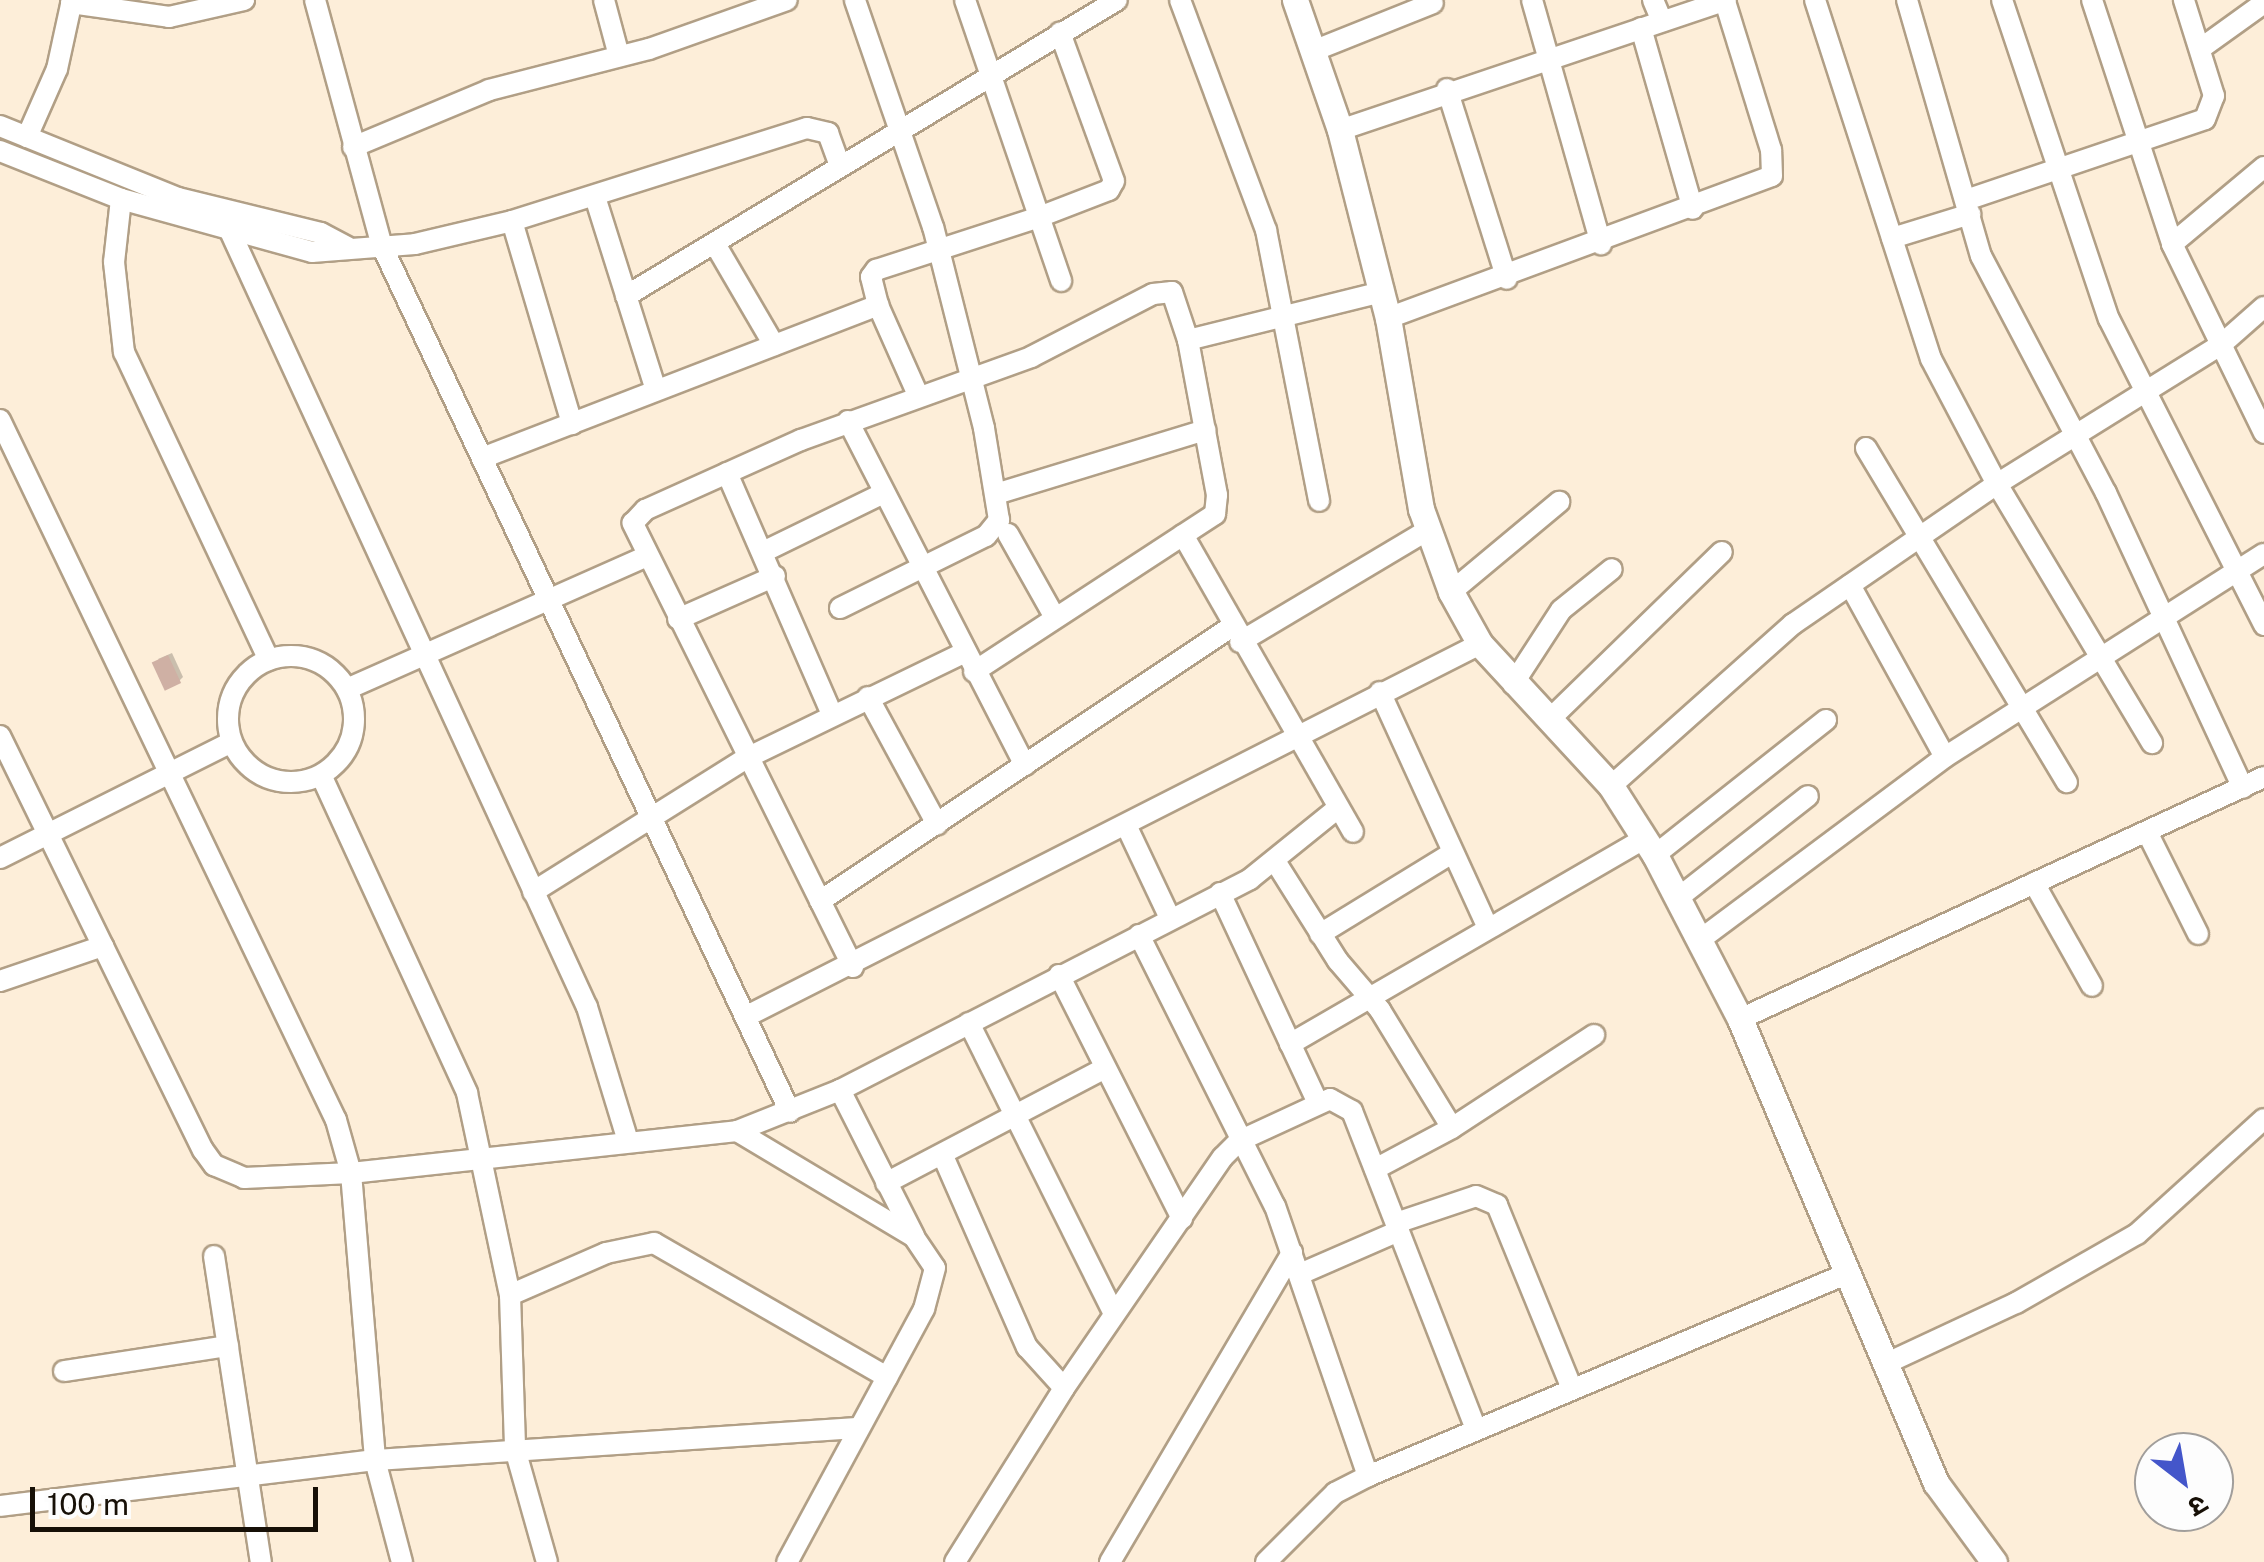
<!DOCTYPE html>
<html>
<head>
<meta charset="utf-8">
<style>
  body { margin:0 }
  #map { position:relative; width:2264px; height:1562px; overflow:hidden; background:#fdeed9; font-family:"Public Sans","Noto Sans Devanagari",sans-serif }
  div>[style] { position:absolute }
  .shadow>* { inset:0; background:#0003 }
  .building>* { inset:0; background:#cfb0a4; transform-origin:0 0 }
  .roads { filter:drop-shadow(2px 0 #b19f86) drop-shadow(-2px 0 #b19f86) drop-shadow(0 2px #b19f86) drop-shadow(0 -2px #b19f86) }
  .minor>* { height:20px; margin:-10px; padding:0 10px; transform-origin:10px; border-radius:10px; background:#fff }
  .minor>.ring { margin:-10px; padding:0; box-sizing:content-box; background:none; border:20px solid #fff; border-radius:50% }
  .major>* { height:25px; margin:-12.5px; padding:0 12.5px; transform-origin:12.5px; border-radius:12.5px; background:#fff }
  span { translate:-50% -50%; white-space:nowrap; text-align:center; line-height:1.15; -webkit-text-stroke:8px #fdfdfd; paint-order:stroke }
  .north { position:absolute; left:2134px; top:1432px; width:100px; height:100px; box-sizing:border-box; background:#fdfdfd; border:2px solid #a19e9b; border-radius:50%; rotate:149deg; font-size:28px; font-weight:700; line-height:40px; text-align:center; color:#171007 }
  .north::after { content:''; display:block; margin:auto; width:35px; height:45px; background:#4456ca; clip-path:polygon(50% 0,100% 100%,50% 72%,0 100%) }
  .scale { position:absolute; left:30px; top:1487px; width:288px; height:45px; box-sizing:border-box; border:5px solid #171007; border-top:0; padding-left:12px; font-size:30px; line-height:35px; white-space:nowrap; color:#171007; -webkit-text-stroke:8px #fdfdfd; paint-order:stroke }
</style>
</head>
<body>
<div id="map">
  <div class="shadow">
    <div style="clip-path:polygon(172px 653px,183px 677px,179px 681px,158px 659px)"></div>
  </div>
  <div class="building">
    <div style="left:168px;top:655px;width:31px;height:18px;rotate:65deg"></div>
  </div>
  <div class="roads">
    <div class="minor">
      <div style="left:315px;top:0;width:255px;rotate:74.8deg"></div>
      <div style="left:382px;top:246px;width:957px;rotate:64.77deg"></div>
      <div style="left:604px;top:0;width:58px;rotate:75deg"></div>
      <div style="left:965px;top:0;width:297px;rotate:71.1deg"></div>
      <div style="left:1180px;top:0;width:246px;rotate:69.5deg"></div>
      <div style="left:1266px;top:230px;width:276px;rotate:78.9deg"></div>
      <div style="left:1532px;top:0;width:254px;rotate:74.2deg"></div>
      <div style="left:1653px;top:0;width:23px;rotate:67deg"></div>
      <div style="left:1815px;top:0;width:377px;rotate:72.1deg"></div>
      <div style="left:1931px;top:359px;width:141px;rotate:62.2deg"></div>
      <div style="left:1997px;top:484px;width:302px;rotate:59.1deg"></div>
      <div style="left:1907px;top:0;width:266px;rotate:73.9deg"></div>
      <div style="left:1981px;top:256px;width:268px;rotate:62.2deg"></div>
      <div style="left:2106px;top:493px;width:325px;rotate:65.1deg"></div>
      <div style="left:2002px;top:0;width:336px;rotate:71.5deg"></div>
      <div style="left:2109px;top:319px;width:343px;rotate:63.1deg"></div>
      <div style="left:2092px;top:0;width:257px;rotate:71.8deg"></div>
      <div style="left:2172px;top:244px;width:210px;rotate:64deg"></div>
      <div style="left:71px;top:3px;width:99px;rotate:8.1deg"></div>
      <div style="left:169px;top:17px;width:77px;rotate:-12.8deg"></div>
      <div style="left:1641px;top:28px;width:188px;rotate:74deg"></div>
      <div style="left:2200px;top:49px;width:79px;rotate:-35.7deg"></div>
      <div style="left:1313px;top:51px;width:129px;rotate:-21.8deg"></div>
      <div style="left:1447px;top:89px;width:199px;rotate:72.5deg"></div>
      <div style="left:0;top:126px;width:192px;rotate:22deg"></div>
      <div style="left:178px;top:198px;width:147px;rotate:13.8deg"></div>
      <div style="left:321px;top:233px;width:30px;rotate:28deg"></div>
      <div style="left:1340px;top:130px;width:407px;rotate:-18.6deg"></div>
      <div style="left:27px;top:137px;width:74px;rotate:-66.2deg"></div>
      <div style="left:57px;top:69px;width:71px;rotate:-77.7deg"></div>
      <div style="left:353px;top:147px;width:147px;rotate:-22.7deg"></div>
      <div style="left:489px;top:90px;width:165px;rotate:-14.4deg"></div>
      <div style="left:649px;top:49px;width:146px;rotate:-19.5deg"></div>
      <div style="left:0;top:151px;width:130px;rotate:21.6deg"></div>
      <div style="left:121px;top:199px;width:198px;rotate:15.5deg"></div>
      <div style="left:312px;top:252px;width:103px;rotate:-4.4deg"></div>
      <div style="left:415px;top:244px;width:100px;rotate:-13.3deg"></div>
      <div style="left:512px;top:221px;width:309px;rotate:-17.5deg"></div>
      <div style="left:807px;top:128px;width:22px;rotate:13deg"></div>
      <div style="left:828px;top:133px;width:35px;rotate:70deg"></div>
      <div style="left:121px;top:199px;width:63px;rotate:96.3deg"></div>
      <div style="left:114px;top:262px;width:91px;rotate:83.7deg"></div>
      <div style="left:124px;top:352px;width:340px;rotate:64.8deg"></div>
      <div style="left:596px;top:200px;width:199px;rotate:72.5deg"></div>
      <div style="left:1966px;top:200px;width:252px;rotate:-18.7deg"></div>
      <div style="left:2205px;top:119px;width:25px;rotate:-69deg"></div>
      <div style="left:2214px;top:96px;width:101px;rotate:-107.4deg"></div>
      <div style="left:512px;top:221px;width:212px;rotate:73.5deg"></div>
      <div style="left:230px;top:231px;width:854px;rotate:65.3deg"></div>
      <div style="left:587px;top:1007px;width:137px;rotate:73deg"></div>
      <div style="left:1892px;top:238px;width:82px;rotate:-17.1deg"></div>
      <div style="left:715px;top:244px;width:117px;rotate:59.7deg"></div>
      <div style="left:2172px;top:244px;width:120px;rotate:-39.9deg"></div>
      <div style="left:626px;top:296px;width:573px;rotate:-31.08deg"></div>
      <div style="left:1388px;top:318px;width:409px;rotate:-20.3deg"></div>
      <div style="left:1772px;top:176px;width:26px;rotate:-92deg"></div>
      <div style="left:1771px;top:150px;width:156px;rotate:-107.2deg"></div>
      <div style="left:1188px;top:340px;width:200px;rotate:-13.9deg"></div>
      <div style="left:918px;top:395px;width:98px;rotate:-114deg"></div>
      <div style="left:878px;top:305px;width:29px;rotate:-104deg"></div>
      <div style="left:871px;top:277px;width:9px;rotate:-54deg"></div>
      <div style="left:876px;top:270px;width:171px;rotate:-18deg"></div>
      <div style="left:1039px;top:217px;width:75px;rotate:-21.1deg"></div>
      <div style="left:1109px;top:190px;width:10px;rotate:-61deg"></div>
      <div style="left:1114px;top:181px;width:158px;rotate:-110deg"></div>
      <div style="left:0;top:420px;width:776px;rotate:64.36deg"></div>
      <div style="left:336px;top:1120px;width:55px;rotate:74.2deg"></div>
      <div style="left:351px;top:1173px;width:288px;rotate:85.2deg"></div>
      <div style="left:375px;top:1460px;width:106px;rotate:75.2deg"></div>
      <div style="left:848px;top:421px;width:387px;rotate:62.8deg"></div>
      <div style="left:1866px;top:448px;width:390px;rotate:59deg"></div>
      <div style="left:482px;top:458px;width:425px;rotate:-21.1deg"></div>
      <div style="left:727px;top:473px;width:264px;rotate:66.5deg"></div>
      <div style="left:996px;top:494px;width:219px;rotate:-17deg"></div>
      <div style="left:1008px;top:534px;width:94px;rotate:60.7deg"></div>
      <div style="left:1183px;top:535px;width:342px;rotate:60.2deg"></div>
      <div style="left:765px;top:551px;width:132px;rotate:-26deg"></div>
      <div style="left:1850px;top:585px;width:196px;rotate:61.1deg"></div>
      <div style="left:1451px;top:592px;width:141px;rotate:-39.8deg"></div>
      <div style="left:840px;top:608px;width:163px;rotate:-26.3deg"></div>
      <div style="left:986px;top:536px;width:21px;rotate:-51deg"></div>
      <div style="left:999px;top:520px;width:93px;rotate:-99.3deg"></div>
      <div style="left:984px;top:428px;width:207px;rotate:-104.2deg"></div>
      <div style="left:933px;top:227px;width:240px;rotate:-109deg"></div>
      <div style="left:678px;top:619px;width:106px;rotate:-23.9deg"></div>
      <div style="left:1240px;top:642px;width:219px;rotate:-30.8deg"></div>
      <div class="ring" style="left:228px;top:656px;width:106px;height:106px"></div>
      <div style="left:1513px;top:684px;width:88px;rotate:-57deg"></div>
      <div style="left:1561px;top:610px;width:65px;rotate:-38.8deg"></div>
      <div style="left:347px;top:689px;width:328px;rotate:-23.9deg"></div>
      <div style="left:1380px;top:692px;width:260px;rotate:65.4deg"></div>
      <div style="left:868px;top:697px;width:145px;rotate:61.5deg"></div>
      <div style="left:1549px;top:720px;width:241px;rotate:-44.2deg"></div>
      <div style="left:0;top:736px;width:461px;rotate:63.9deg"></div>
      <div style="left:203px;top:1150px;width:19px;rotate:54deg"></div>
      <div style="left:214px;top:1165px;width:33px;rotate:23deg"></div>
      <div style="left:244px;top:1178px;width:107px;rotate:-2.7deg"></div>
      <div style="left:351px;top:1173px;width:388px;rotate:-6.2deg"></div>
      <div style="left:737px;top:1131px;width:111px;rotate:-21.7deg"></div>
      <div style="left:840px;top:1090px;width:461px;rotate:-27.2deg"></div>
      <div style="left:1250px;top:879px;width:113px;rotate:-38.9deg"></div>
      <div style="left:321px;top:775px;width:350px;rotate:65.3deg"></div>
      <div style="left:467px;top:1093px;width:207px;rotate:78deg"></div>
      <div style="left:510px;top:1295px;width:154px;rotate:88.1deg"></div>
      <div style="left:515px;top:1449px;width:117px;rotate:74.2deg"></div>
      <div style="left:1611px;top:786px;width:244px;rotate:-41.7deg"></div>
      <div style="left:1793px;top:624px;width:247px;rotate:-34.5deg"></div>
      <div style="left:1997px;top:484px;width:265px;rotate:-31.9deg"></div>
      <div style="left:2222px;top:344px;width:56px;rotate:-41.4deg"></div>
      <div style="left:1126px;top:825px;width:103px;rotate:64.7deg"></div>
      <div style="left:2147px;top:832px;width:114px;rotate:63.4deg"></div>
      <div style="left:1655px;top:855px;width:218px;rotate:-38.3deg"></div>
      <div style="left:0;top:858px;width:259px;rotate:-26.6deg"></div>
      <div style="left:1275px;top:861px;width:118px;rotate:57.8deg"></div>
      <div style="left:1338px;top:961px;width:65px;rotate:49.4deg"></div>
      <div style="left:1380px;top:1010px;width:138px;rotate:58.6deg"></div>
      <div style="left:2034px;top:883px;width:118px;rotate:60.6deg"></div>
      <div style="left:533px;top:892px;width:252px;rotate:-32.1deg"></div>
      <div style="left:747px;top:758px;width:242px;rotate:-25.9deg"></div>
      <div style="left:1220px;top:893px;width:232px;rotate:65deg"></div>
      <div style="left:1678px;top:898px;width:165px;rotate:-38.1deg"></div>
      <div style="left:820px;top:901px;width:494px;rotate:-33.7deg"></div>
      <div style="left:1320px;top:934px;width:155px;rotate:-31.5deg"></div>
      <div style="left:1139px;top:935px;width:303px;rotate:63.4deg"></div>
      <div style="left:1275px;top:1206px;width:286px;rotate:71deg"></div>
      <div style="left:1701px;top:939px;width:304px;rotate:-36.7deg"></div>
      <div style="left:1945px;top:757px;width:378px;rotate:-32.5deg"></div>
      <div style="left:853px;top:967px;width:496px;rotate:-116.4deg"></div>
      <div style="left:633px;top:523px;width:18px;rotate:-47deg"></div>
      <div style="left:645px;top:510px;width:171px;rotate:-24.2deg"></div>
      <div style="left:801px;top:440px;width:245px;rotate:-19.8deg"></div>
      <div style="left:1031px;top:357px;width:137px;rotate:-27.3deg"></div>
      <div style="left:1153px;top:294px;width:19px;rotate:-6deg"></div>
      <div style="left:1172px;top:292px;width:51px;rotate:71.6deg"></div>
      <div style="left:1188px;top:340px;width:158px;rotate:79.4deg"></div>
      <div style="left:1217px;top:495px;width:19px;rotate:96deg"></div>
      <div style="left:1215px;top:514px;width:288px;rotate:146.8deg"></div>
      <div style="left:1059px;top:975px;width:273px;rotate:63.2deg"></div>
      <div style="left:0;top:981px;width:109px;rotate:-18.8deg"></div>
      <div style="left:747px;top:1016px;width:822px;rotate:-26.91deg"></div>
      <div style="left:1740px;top:1019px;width:577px;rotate:-24.79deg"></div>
      <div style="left:969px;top:1023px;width:325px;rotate:63.5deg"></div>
      <div style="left:1290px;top:1044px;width:409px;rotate:-30.1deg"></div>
      <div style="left:840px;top:1090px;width:164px;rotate:63.1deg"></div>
      <div style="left:737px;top:1131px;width:206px;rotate:30.9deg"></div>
      <div style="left:914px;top:1237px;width:37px;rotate:56deg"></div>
      <div style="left:935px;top:1268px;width:42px;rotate:105deg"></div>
      <div style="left:924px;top:1309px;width:288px;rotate:118.4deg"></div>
      <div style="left:943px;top:1156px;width:209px;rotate:66.3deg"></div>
      <div style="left:1027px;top:1347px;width:55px;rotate:47.9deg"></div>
      <div style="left:1375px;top:1169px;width:87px;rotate:-28deg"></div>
      <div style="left:1452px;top:1128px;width:170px;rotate:-33.2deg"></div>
      <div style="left:886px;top:1183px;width:247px;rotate:-27.7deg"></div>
      <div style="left:1396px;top:1223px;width:84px;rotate:-18.6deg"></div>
      <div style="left:1476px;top:1196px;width:23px;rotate:23deg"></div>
      <div style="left:1497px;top:1205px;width:199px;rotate:67.8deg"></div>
      <div style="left:214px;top:1256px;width:310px;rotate:81.3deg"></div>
      <div style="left:1300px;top:1274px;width:108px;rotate:-23.5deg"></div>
      <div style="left:510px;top:1295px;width:105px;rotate:-23.6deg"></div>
      <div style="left:606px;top:1253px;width:49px;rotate:-11.8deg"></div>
      <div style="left:654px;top:1243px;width:269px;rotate:29.9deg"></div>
      <div style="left:1885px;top:1364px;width:145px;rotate:-25deg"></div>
      <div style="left:2016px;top:1303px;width:139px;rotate:-29.7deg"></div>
      <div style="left:2137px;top:1234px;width:171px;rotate:-42.2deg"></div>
      <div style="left:64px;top:1371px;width:166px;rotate:-8.7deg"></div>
      <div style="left:0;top:1506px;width:378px;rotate:-7deg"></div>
      <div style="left:375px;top:1460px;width:484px;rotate:-3.8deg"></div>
      <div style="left:955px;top:1562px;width:205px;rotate:-57.9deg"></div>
      <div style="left:1064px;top:1388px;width:280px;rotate:-55.5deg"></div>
      <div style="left:1223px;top:1157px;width:23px;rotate:-45deg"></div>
      <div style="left:1239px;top:1141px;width:100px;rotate:-24.8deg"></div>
      <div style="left:1330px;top:1099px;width:25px;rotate:29deg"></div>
      <div style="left:1352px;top:1111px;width:341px;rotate:68.7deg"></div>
      <div style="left:1110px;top:1562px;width:359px;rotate:-59.5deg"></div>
      <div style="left:1266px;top:1562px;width:98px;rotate:-45deg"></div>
      <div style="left:1335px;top:1493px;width:37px;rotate:-27deg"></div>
      <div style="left:1368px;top:1476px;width:519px;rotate:-22.91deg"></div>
    </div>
    <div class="major">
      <div style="left:1295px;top:0;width:138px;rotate:70.9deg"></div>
      <div style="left:1340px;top:130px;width:194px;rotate:75.7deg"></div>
      <div style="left:1388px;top:318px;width:194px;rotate:80.2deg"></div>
      <div style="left:1421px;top:509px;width:88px;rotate:70.1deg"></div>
      <div style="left:1451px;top:592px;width:60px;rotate:60.9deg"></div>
      <div style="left:1480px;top:644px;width:193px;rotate:47.3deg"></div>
      <div style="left:1611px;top:786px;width:82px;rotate:57.5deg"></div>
      <div style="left:1655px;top:855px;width:185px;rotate:62.6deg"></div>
      <div style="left:1740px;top:1019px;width:504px;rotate:67.1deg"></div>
      <div style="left:1936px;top:1483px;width:98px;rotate:53.7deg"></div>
    </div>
  </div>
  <div class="north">उ</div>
  <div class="scale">100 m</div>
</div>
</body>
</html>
